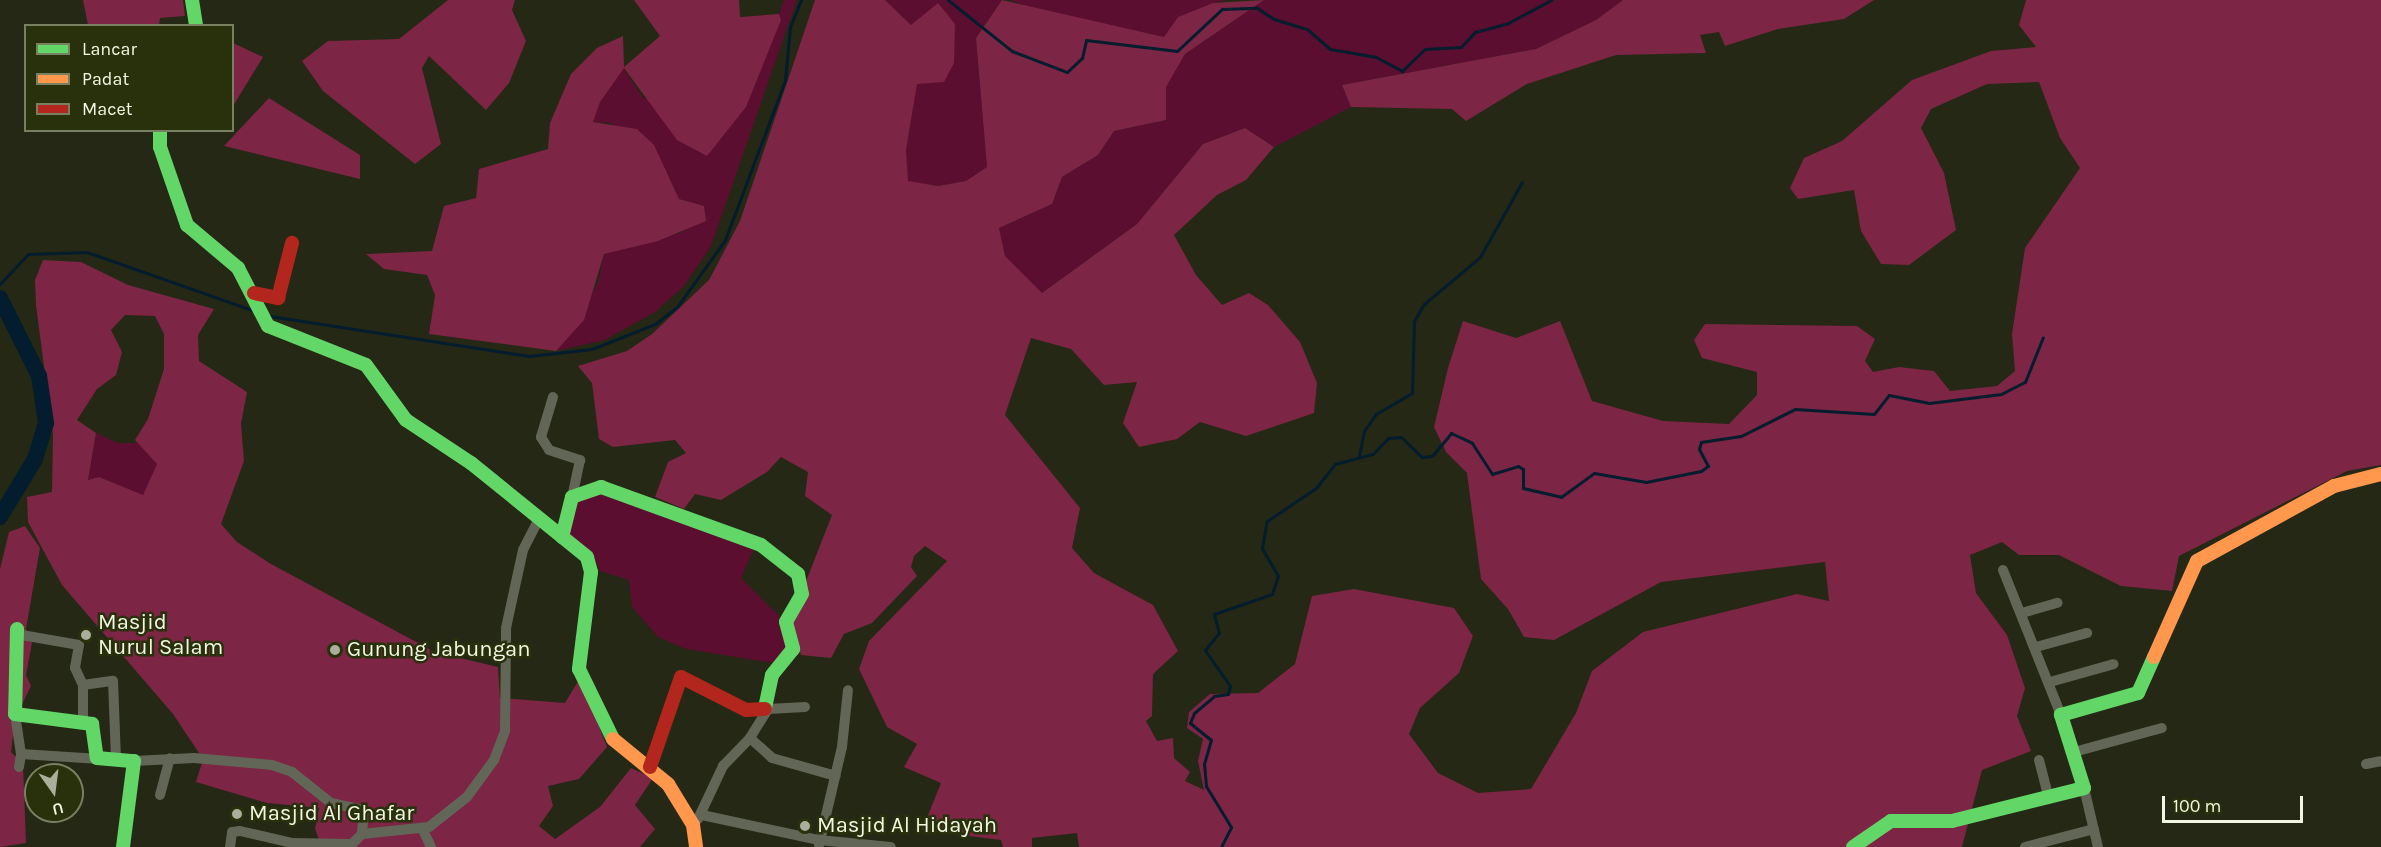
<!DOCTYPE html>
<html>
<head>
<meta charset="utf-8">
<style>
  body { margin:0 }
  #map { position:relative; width:2381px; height:847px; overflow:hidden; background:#242814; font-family:Karla,sans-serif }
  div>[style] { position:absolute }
  .green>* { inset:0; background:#5b0e2f }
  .forest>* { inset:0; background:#7c2545 }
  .stream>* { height:3px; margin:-1.5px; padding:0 1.5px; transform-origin:1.5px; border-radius:1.5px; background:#031d2e }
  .river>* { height:16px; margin:-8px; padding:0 8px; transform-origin:8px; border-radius:8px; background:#031d2e }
  .street>* { height:10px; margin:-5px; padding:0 5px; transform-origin:5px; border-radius:5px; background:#626657 }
  .fast>* { height:14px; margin:-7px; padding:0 7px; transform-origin:7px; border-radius:7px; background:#63d668 }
  .slow>* { height:14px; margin:-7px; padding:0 7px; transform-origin:7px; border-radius:7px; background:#ff974d }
  .jam>* { height:14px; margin:-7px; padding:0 7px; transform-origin:7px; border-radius:7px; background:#b3261e }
  .dots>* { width:16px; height:16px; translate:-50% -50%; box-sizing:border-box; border:3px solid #28300c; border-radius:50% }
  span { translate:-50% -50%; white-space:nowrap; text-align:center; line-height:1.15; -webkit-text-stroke:5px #28300c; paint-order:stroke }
  .poi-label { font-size:22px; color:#f1f7e2 }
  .left { translate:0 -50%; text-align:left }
  .legend { position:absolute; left:24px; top:24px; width:210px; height:108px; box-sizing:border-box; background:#28300c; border:2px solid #788062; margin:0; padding:8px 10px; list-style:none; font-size:18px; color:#f1f7e2 }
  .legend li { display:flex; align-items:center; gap:12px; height:30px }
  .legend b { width:30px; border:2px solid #788062 }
  .north { position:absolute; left:24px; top:763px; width:60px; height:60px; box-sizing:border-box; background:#28300c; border:2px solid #788062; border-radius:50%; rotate:166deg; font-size:16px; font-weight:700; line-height:24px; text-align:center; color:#f1f7e2 }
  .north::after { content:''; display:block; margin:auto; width:21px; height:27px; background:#a9af9a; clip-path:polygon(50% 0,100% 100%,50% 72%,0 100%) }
  .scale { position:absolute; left:2162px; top:796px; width:141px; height:27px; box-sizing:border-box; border:3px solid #f1f7e2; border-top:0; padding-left:8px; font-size:18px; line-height:21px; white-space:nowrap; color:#f1f7e2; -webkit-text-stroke:4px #28300c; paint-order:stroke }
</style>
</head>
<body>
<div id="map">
  <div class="green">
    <div style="clip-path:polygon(784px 0,797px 0,711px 246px,684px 286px,655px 312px,605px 340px,556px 351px,598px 283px,604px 254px,683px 232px,704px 206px,679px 199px,667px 173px,611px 123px,593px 122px,600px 101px,623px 68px,643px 98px,746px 107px)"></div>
    <div style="clip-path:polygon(885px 0,1002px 0,976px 38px,987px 167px,966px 181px,938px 186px,907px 182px,906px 150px,917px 83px,911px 25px)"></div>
    <div style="clip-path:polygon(1010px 0,1227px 0,1213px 3px,1164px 37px,1042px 12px)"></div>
    <div style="clip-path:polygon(1264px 0,1623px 0,1596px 20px,1536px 49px,1342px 85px,1351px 107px,1274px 147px,1245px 128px,1203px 144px,1137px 224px,1042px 293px,1032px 288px,1005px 256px,999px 228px,1052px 204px,1062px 177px,1098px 155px,1114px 131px,1166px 120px,1165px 87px,1185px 54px)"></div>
    <div style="clip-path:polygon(96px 433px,118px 443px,138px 443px,157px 464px,143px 496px,99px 477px,88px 481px)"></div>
    <div style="clip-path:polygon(598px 490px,755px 546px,741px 578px,783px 620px,790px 649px,774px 663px,686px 649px,658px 637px,632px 607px,629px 580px,600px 571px,593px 555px,566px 535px,577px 497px)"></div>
  </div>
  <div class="forest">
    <div style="clip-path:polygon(83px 0,183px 0,185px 16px,160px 18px,159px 25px,88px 25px)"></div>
    <div style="clip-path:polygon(448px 0,515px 0,512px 10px,526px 41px,509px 83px,486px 110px,429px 56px,422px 68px,441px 144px,415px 164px,323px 91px,302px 61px,328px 41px,399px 39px)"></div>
    <div style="clip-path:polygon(634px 0,739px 0,740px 17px,779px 14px,781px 20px,746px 107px,707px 156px,677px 140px,624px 68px,600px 102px,593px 122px,637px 129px,654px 145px,679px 199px,704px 206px,706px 221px,658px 241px,604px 254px,584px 320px,556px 351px,429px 334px,435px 295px,427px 275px,384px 269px,366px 254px,432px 251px,444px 206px,476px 198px,479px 169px,548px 149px,550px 123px,571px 74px,597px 48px,623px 36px,624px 67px,660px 36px)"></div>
    <div style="clip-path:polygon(815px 0,885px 0,911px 25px,938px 3px,955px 24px,954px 63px,944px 82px,917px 84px,906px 150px,908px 181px,938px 186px,966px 181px,987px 167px,976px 38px,1002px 0,1164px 37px,1178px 17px,1213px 3px,1264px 0,1185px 54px,1166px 87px,1166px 120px,1114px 131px,1098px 155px,1062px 177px,1052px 204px,999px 228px,1005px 256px,1042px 293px,1137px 224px,1203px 144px,1245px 128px,1274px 147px,1246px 180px,1217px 195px,1174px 235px,1196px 275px,1222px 305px,1249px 293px,1268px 305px,1300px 342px,1317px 383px,1314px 413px,1246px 436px,1200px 422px,1177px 439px,1139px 447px,1123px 423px,1137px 382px,1104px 385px,1071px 349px,1031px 338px,1005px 415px,1080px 508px,1072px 548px,1094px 573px,1153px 605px,1178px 651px,1153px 674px,1152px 716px,1146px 721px,1157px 741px,1173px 738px,1174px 758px,1190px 772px,1185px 781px,1204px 790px,1198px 761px,1203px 739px,1187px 728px,1189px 712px,1210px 694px,1258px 693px,1295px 664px,1312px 596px,1354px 589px,1454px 608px,1473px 636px,1459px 673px,1420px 708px,1409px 734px,1438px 773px,1478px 793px,1531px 789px,1576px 713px,1592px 671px,1643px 632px,1797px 594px,1829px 601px,1825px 562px,1661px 582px,1554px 640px,1524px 637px,1508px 609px,1481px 579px,1467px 473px,1446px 452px,1434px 427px,1448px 368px,1463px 321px,1516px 338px,1560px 321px,1592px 401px,1663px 421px,1729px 424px,1757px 395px,1757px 372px,1702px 358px,1694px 340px,1705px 324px,1857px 326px,1875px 339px,1865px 361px,1873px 372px,1899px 367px,1934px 371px,1950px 391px,1997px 386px,2015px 371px,2012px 334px,2025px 248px,2080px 168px,2060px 138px,2039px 82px,1987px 84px,1931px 109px,1921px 128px,1944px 173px,1956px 230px,1909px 265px,1881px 264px,1861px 231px,1854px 190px,1798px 199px,1790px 188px,1804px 158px,1842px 141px,1912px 80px,1991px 51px,2036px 47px,2019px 25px,2026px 0,2381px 0,2381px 465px,2347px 471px,2179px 556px,2172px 591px,2121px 586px,2059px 555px,2019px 555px,2002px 542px,1970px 555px,1976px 593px,2007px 635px,2025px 688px,2017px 716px,2031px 751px,1982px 770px,1962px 847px,1079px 847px,1077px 833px,1032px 838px,1032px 847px,1003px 847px,1001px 840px,922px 830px,941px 783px,904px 767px,917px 744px,887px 727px,859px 669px,869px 641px,947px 561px,925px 546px,914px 556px,911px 567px,917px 576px,872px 623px,844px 634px,831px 658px,801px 655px,790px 622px,832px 515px,805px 496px,808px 472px,781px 457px,767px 472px,721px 500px,695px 494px,684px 509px,655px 497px,668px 462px,686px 453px,675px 440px,613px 447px,599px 439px,592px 383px,578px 366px,627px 351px,652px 334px,709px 280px,740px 221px)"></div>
    <div style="clip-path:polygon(1623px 0,1874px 0,1844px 19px,1778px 29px,1725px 46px,1719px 32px,1700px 35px,1706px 53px,1616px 55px,1527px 84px,1466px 121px,1452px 109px,1351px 107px,1342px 85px,1536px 49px,1596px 20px)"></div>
    <div style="clip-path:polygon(233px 43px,263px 57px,233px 106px,232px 106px)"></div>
    <div style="clip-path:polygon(269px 98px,360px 155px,360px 179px,224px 146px)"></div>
    <div style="clip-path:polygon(evenodd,43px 260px,81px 262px,128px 285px,214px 309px,198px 335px,199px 361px,247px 392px,241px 424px,244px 461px,221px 524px,237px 542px,271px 564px,435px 652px,498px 667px,500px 698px,565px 703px,580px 678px,607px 747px,579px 779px,548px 786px,553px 806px,539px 826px,555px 839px,600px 807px,631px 768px,653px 778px,635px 805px,655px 829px,640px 847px,322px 847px,315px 829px,319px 808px,267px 803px,196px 782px,203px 759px,173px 714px,62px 585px,28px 522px,27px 497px,52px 492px,53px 435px,36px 305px,35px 280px,43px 260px,125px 315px,155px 316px,164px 334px,164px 369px,148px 419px,135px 440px,157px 464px,143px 495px,99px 477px,88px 480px,96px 433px,77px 420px,97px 389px,116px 375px,122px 352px,111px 330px,125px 315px)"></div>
    <div style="clip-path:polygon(25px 526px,40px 548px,26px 629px,32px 643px,26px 675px,31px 686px,15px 719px,11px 752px,23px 764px,26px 843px,0 847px,0 569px,9px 532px)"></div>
  </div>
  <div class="stream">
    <div style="left:948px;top:0;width:82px;rotate:38.6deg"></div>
    <div style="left:1012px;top:51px;width:59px;rotate:20.9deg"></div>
    <div style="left:1067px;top:72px;width:21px;rotate:-43deg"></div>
    <div style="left:1082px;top:58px;width:18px;rotate:-77deg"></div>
    <div style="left:1086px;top:40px;width:92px;rotate:6.9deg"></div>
    <div style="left:1177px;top:51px;width:62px;rotate:-43deg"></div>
    <div style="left:1222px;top:9px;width:35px;rotate:-2deg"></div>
    <div style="left:1257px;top:8px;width:20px;rotate:33deg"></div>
    <div style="left:1274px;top:19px;width:34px;rotate:17deg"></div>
    <div style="left:1307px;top:29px;width:30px;rotate:41deg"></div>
    <div style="left:1330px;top:49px;width:47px;rotate:9.9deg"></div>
    <div style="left:1376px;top:57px;width:30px;rotate:28deg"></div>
    <div style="left:1402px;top:71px;width:32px;rotate:-44deg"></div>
    <div style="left:1425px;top:49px;width:36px;rotate:-3deg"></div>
    <div style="left:1461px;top:47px;width:21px;rotate:-47deg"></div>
    <div style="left:1475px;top:32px;width:34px;rotate:-15deg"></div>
    <div style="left:1508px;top:23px;width:49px;rotate:-28.1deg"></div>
    <div style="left:0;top:284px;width:41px;rotate:-47deg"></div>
    <div style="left:28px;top:254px;width:59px;rotate:-1.9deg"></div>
    <div style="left:87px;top:252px;width:175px;rotate:19.4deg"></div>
    <div style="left:270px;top:316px;width:262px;rotate:8.8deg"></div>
    <div style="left:529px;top:356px;width:63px;rotate:-6.3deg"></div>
    <div style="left:592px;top:349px;width:68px;rotate:-21.6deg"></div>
    <div style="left:655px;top:324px;width:28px;rotate:-38deg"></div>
    <div style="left:677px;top:307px;width:82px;rotate:-54.4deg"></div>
    <div style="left:725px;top:240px;width:171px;rotate:-69.4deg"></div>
    <div style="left:785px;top:80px;width:53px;rotate:-84.6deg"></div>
    <div style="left:790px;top:27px;width:29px;rotate:-68deg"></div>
    <div style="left:1359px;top:456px;width:25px;rotate:-79deg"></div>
    <div style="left:1364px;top:431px;width:21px;rotate:-55deg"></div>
    <div style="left:1376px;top:414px;width:42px;rotate:-30.3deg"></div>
    <div style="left:1412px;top:393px;width:72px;rotate:-88.4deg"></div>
    <div style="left:1414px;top:321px;width:20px;rotate:-60deg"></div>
    <div style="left:1424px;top:304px;width:73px;rotate:-40deg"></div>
    <div style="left:1480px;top:257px;width:86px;rotate:-60.8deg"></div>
    <div style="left:1221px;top:847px;width:22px;rotate:-63deg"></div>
    <div style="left:1231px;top:827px;width:48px;rotate:-121.4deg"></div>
    <div style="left:1206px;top:786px;width:22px;rotate:-95deg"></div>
    <div style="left:1204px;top:764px;width:25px;rotate:-74deg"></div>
    <div style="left:1211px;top:740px;width:27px;rotate:-141deg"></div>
    <div style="left:1190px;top:723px;width:11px;rotate:-68deg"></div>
    <div style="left:1194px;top:713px;width:26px;rotate:-40deg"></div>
    <div style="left:1214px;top:696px;width:14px;rotate:-8deg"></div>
    <div style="left:1228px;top:694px;width:8px;rotate:-76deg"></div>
    <div style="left:1230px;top:686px;width:44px;rotate:-124.8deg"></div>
    <div style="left:1205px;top:650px;width:22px;rotate:-51deg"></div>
    <div style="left:1219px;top:633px;width:20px;rotate:-105deg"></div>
    <div style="left:1214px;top:614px;width:61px;rotate:-19deg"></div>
    <div style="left:1272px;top:594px;width:19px;rotate:-72deg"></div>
    <div style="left:1278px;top:576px;width:32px;rotate:-120deg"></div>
    <div style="left:1262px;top:548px;width:27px;rotate:-80deg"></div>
    <div style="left:1267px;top:521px;width:59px;rotate:-34deg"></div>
    <div style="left:1316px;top:488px;width:31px;rotate:-52deg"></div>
    <div style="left:1335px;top:464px;width:39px;rotate:-15deg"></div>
    <div style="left:1373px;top:454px;width:22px;rotate:-47deg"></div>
    <div style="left:1388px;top:438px;width:13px;rotate:-4deg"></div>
    <div style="left:1401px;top:437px;width:29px;rotate:44deg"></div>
    <div style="left:1422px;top:457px;width:10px;rotate:-6deg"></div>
    <div style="left:1432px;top:456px;width:30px;rotate:-50deg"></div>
    <div style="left:1451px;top:433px;width:23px;rotate:25deg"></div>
    <div style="left:1472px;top:443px;width:37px;rotate:57deg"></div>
    <div style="left:1492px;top:474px;width:27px;rotate:-17deg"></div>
    <div style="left:1518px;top:466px;width:6px;rotate:31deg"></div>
    <div style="left:1523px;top:469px;width:19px;rotate:90deg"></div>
    <div style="left:1523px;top:488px;width:39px;rotate:13deg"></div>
    <div style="left:1561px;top:497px;width:41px;rotate:-36deg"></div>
    <div style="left:1594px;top:473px;width:53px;rotate:9.8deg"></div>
    <div style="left:1646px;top:482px;width:56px;rotate:-11.3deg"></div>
    <div style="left:1701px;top:471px;width:9px;rotate:-36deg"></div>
    <div style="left:1708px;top:466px;width:19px;rotate:-118deg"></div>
    <div style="left:1699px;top:449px;width:7px;rotate:-74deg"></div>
    <div style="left:1701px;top:442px;width:40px;rotate:-8.5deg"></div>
    <div style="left:1741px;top:436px;width:60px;rotate:-26.6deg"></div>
    <div style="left:1795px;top:409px;width:79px;rotate:3.6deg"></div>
    <div style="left:1874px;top:414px;width:24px;rotate:-52deg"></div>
    <div style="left:1889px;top:395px;width:41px;rotate:11.3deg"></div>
    <div style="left:1929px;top:403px;width:73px;rotate:-7.1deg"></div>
    <div style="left:2001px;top:394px;width:27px;rotate:-27deg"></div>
    <div style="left:2025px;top:382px;width:48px;rotate:-68.2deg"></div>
  </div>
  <div class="river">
    <div style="left:0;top:298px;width:87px;rotate:63.4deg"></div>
    <div style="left:39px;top:376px;width:48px;rotate:81.5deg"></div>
    <div style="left:46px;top:423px;width:38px;rotate:107deg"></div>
    <div style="left:35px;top:459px;width:68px;rotate:121.1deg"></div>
  </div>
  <div class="street">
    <div style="left:553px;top:397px;width:42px;rotate:106.7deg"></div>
    <div style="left:541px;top:437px;width:15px;rotate:58deg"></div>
    <div style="left:549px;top:450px;width:33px;rotate:18deg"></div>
    <div style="left:580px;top:460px;width:38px;rotate:102deg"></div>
    <div style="left:2003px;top:570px;width:156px;rotate:68.2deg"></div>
    <div style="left:2022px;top:613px;width:37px;rotate:-16deg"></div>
    <div style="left:16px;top:634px;width:64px;rotate:9.9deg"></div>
    <div style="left:79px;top:645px;width:23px;rotate:100deg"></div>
    <div style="left:75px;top:668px;width:19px;rotate:65deg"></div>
    <div style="left:83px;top:685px;width:38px;rotate:90deg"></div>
    <div style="left:2036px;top:647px;width:53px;rotate:-15.4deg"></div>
    <div style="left:2050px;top:682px;width:66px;rotate:-15.7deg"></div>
    <div style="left:83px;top:685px;width:30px;rotate:-8deg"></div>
    <div style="left:113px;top:681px;width:78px;rotate:87.8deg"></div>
    <div style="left:805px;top:707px;width:37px;rotate:177deg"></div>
    <div style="left:768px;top:709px;width:34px;rotate:122deg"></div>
    <div style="left:750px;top:738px;width:30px;rotate:42deg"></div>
    <div style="left:772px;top:758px;width:66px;rotate:15.7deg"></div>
    <div style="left:15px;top:714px;width:40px;rotate:81.5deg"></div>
    <div style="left:21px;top:754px;width:79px;rotate:3.6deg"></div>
    <div style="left:2074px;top:752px;width:91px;rotate:-15.3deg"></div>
    <div style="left:2039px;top:760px;width:40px;rotate:75.6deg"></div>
    <div style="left:134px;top:761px;width:60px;rotate:-2.9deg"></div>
    <div style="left:194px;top:758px;width:78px;rotate:5.1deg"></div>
    <div style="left:272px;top:765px;width:21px;rotate:19deg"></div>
    <div style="left:292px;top:772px;width:50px;rotate:38.5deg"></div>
    <div style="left:331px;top:803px;width:34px;rotate:12deg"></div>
    <div style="left:364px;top:810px;width:24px;rotate:95deg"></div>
    <div style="left:2366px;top:764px;width:15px;rotate:-11deg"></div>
    <div style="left:19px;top:767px;width:13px;rotate:-81deg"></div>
    <div style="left:2084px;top:788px;width:61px;rotate:76.7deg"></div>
    <div style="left:160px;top:795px;width:38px;rotate:-75deg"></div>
    <div style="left:702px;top:815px;width:120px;rotate:12.1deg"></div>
    <div style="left:819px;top:840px;width:72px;rotate:5.6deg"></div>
    <div style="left:698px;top:819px;width:59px;rotate:-64.7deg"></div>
    <div style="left:723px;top:766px;width:39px;rotate:-46deg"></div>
    <div style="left:423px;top:830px;width:19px;rotate:65deg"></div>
    <div style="left:819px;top:845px;width:101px;rotate:-76.8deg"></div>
    <div style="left:842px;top:747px;width:57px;rotate:-84deg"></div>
    <div style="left:230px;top:847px;width:15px;rotate:-82deg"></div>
    <div style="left:232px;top:832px;width:8px;rotate:-7deg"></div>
    <div style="left:240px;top:831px;width:53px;rotate:13deg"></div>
    <div style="left:292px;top:843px;width:57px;rotate:1deg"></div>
    <div style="left:349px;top:847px;width:18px;rotate:-45deg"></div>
    <div style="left:362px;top:834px;width:67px;rotate:-6deg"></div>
    <div style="left:429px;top:827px;width:48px;rotate:-38.3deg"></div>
    <div style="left:467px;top:797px;width:46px;rotate:-53.9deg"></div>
    <div style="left:494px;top:760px;width:31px;rotate:-69deg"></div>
    <div style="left:505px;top:731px;width:103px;rotate:-89.4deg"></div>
    <div style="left:506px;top:628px;width:80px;rotate:-77.7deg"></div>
    <div style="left:523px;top:550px;width:34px;rotate:-63deg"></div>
    <div style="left:2025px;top:847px;width:71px;rotate:-14.6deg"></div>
  </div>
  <div class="fast">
    <div style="left:192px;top:0;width:26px;rotate:81deg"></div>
    <div style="left:160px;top:130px;width:17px;rotate:90deg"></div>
    <div style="left:160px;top:147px;width:83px;rotate:70.9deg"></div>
    <div style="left:187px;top:225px;width:67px;rotate:40.1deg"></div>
    <div style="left:238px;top:268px;width:65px;rotate:62.7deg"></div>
    <div style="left:268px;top:326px;width:105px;rotate:21.7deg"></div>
    <div style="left:366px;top:365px;width:68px;rotate:54deg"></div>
    <div style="left:406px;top:420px;width:78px;rotate:33.5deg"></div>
    <div style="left:471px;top:463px;width:149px;rotate:39deg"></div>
    <div style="left:587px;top:557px;width:16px;rotate:75deg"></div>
    <div style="left:591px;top:572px;width:98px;rotate:97.1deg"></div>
    <div style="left:579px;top:669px;width:78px;rotate:64.1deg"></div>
    <div style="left:562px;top:537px;width:41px;rotate:-76deg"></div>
    <div style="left:572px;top:497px;width:31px;rotate:-19deg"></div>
    <div style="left:601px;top:487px;width:170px;rotate:19.9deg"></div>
    <div style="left:761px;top:545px;width:47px;rotate:38.1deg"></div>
    <div style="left:798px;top:574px;width:20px;rotate:79deg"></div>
    <div style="left:802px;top:594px;width:32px;rotate:120deg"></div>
    <div style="left:786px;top:622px;width:28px;rotate:75deg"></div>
    <div style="left:793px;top:649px;width:33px;rotate:129deg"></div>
    <div style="left:772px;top:675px;width:35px;rotate:102deg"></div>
    <div style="left:17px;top:629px;width:85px;rotate:91.3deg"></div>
    <div style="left:15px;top:714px;width:78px;rotate:7.4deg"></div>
    <div style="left:92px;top:724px;width:34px;rotate:82deg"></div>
    <div style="left:97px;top:758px;width:37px;rotate:5deg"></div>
    <div style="left:134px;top:761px;width:87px;rotate:97.3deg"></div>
    <div style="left:1853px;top:847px;width:46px;rotate:-34.4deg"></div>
    <div style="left:1891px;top:821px;width:61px"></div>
    <div style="left:1952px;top:821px;width:136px;rotate:-14deg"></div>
    <div style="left:2084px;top:788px;width:77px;rotate:-107.5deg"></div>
    <div style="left:2061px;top:715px;width:80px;rotate:-15.9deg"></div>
    <div style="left:2138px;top:693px;width:39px;rotate:-66deg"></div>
  </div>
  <div class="slow">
    <div style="left:2154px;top:657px;width:105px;rotate:-65.9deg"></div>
    <div style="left:2197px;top:561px;width:156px;rotate:-28.7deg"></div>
    <div style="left:2334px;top:486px;width:49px;rotate:-14.3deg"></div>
    <div style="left:613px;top:739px;width:71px;rotate:39.3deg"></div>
    <div style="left:668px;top:784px;width:48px;rotate:58.6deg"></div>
    <div style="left:693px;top:825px;width:22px;rotate:82deg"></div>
  </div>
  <div class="jam">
    <div style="left:254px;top:293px;width:25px;rotate:12deg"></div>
    <div style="left:278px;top:298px;width:57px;rotate:-75.7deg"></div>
    <div style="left:650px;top:767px;width:95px;rotate:-71deg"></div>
    <div style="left:681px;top:677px;width:73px;rotate:26.9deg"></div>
    <div style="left:746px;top:710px;width:19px;rotate:-3deg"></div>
  </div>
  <div class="dots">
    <div style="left:86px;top:635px;background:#a9af9a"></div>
    <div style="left:335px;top:650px;background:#a9af9a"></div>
    <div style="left:237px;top:814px;background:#a9af9a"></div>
    <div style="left:805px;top:826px;background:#a9af9a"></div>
  </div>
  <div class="poi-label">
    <span class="left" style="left:98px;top:635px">Masjid<br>Nurul Salam</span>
    <span class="left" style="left:347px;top:650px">Gunung Jabungan</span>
    <span class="left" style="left:249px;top:814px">Masjid Al Ghafar</span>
    <span class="left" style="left:817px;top:826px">Masjid Al Hidayah</span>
  </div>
  <ul class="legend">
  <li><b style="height:8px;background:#63d668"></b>Lancar</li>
  <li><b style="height:8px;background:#ff974d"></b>Padat</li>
  <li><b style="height:8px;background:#b3261e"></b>Macet</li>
  </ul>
  <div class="north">U</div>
  <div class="scale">100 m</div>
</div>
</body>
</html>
